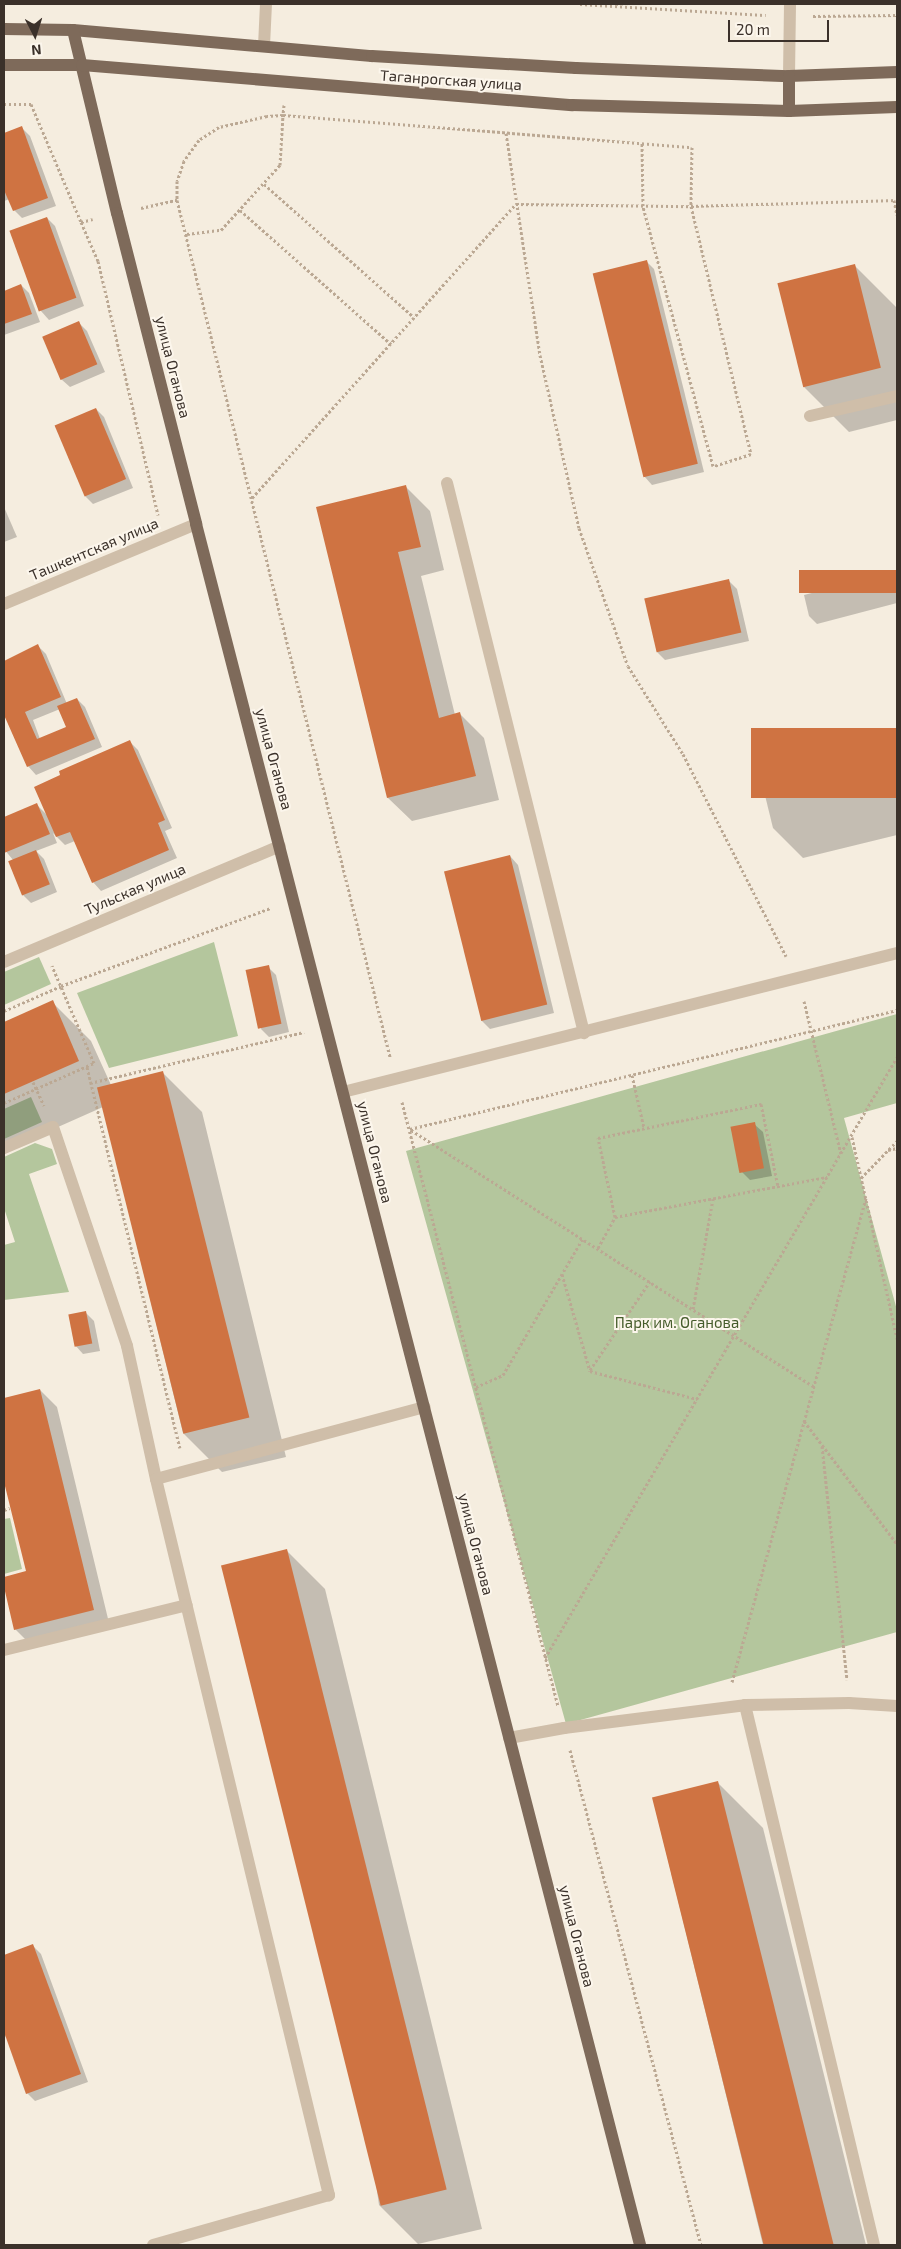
<!DOCTYPE html>
<html>
<head>
<meta charset="utf-8">
<style>
  body { margin:0 }
  #map { position:relative; width:901px; height:2249px; overflow:hidden; background:#f5eddf; font-family:"Exo 2",sans-serif }
  div>[style] { position:absolute }
  .green>* { inset:0; background:#b4c69d }
  .shadow>* { inset:0; background:#0003 }
  .building>* { inset:0; background:#cf7342; transform-origin:0 0 }
  .path>* { height:3px; margin-top:-1.5px; transform-origin:0; background:repeating-linear-gradient(90deg,#bba893 0 2.5px,transparent 0 5px) }
  .minor>* { height:12px; margin:-6px; padding:0 6px; transform-origin:6px; border-radius:6px; background:#cfbea9 }
  .major>* { height:12px; margin:-6px; padding:0 6px; transform-origin:6px; border-radius:6px; background:#7e6a5a }
  span { translate:-50% -50%; white-space:nowrap; text-align:center; line-height:1.15; -webkit-text-stroke:4px #fcf6ec; paint-order:stroke }
  .street-label { font-size:15px; color:#3b312a }
  .park-label { font-size:15px; color:#455c2b }
  .frame { position:absolute; inset:0; border:5px solid #3b312a; pointer-events:none }
  .north { position:absolute; left:10px; top:10px; width:50px; height:50px; -webkit-text-stroke:4px #fcf6ec; paint-order:stroke; rotate:175deg; font-size:14px; font-weight:700; line-height:20px; text-align:center; color:#3b312a }
  .north::after { content:''; display:block; margin:auto; width:18px; height:22px; background:#3b312a; clip-path:polygon(50% 0,100% 100%,50% 72%,0 100%) }
  .scale { position:absolute; left:728px; top:20px; width:101px; height:22px; box-sizing:border-box; border:2px solid #3b312a; border-top:0; padding-left:6px; font-size:15px; line-height:18px; white-space:nowrap; color:#3b312a; -webkit-text-stroke:4px #fcf6ec; paint-order:stroke }
</style>
</head>
<body>
<div id="map">
  <div class="green">
    <div style="clip-path:polygon(214px 942px,238px 1036px,109px 1068px,77px 993px)"></div>
    <div style="clip-path:polygon(39px 957px,51px 984px,4px 1005px,4px 972px)"></div>
    <div style="clip-path:polygon(897px 1014px,897px 1103px,844px 1118px,897px 1310px,897px 1632px,566px 1724px,406px 1151px)"></div>
    <div style="clip-path:polygon(31px 1097px,42px 1122px,4px 1139px,4px 1109px)"></div>
    <div style="clip-path:polygon(35px 1143px,52px 1149px,57px 1164px,29px 1174px,69px 1292px,4px 1300px,4px 1245px,15px 1242px,4px 1208px,4px 1157px)"></div>
    <div style="clip-path:polygon(10px 1518px,22px 1569px,4px 1574px,4px 1519px)"></div>
  </div>
  <div class="shadow">
    <div style="clip-path:polygon(21px 127px,30px 136px,56px 206px,22px 218px,14px 210px,10px 199px,4px 201px,4px 134px)"></div>
    <div style="clip-path:polygon(47px 218px,55px 226px,84px 306px,49px 320px,41px 311px)"></div>
    <div style="clip-path:polygon(646px 261px,654px 269px,704px 472px,652px 485px,644px 476px)"></div>
    <div style="clip-path:polygon(854px 265px,897px 308px,897px 420px,849px 432px,803px 386px)"></div>
    <div style="clip-path:polygon(21px 285px,29px 293px,40px 322px,4px 335px,4px 292px)"></div>
    <div style="clip-path:polygon(79px 323px,87px 331px,105px 372px,70px 387px,61px 379px)"></div>
    <div style="clip-path:polygon(96px 409px,104px 417px,133px 488px,93px 504px,85px 496px)"></div>
    <div style="clip-path:polygon(406px 487px,430px 511px,444px 570px,421px 576px,455px 715px,460px 714px,484px 738px,499px 800px,412px 821px,388px 798px,318px 508px)"></div>
    <div style="clip-path:polygon(4px 507px,17px 537px,4px 542px)"></div>
    <div style="clip-path:polygon(897px 571px,897px 603px,817px 624px,809px 616px,804px 595px)"></div>
    <div style="clip-path:polygon(729px 581px,737px 589px,749px 641px,665px 660px,657px 652px)"></div>
    <div style="clip-path:polygon(evenodd,38px 646px,46px 654px,67px 704px,77px 699px,85px 707px,102px 747px,36px 775px,28px 766px,4px 711px,4px 662px,38px 646px,60px 709px,67px 728px,40px 739px,33px 720px,60px 709px)"></div>
    <div style="clip-path:polygon(897px 729px,897px 835px,803px 858px,773px 828px,757px 763px)"></div>
    <div style="clip-path:polygon(130px 742px,138px 750px,172px 828px,165px 831px,177px 858px,101px 891px,93px 882px,75px 841px,65px 845px,53px 833px,57px 843px,36px 851px,44px 859px,57px 892px,31px 903px,23px 895px,13px 860px,4px 849px,4px 818px,37px 805px,47px 815px)"></div>
    <div style="clip-path:polygon(510px 856px,518px 865px,554px 1013px,490px 1029px,482px 1021px)"></div>
    <div style="clip-path:polygon(268px 967px,276px 975px,289px 1032px,269px 1037px,261px 1029px)"></div>
    <div style="clip-path:polygon(52px 1002px,91px 1041px,111px 1085px,163px 1073px,202px 1112px,286px 1457px,222px 1472px,183px 1433px,103px 1107px,4px 1151px,4px 1023px)"></div>
    <div style="clip-path:polygon(754px 1124px,763px 1132px,772px 1176px,750px 1180px,742px 1172px)"></div>
    <div style="clip-path:polygon(85px 1312px,94px 1321px,100px 1351px,83px 1354px,75px 1345px)"></div>
    <div style="clip-path:polygon(40px 1390px,57px 1407px,110px 1627px,32px 1646px,15px 1629px,4px 1582px,4px 1578px,27px 1572px,4px 1476px,4px 1399px)"></div>
    <div style="clip-path:polygon(286px 1550px,325px 1589px,482px 2229px,418px 2244px,379px 2205px)"></div>
    <div style="clip-path:polygon(718px 1783px,763px 1828px,866px 2245px,763px 2245px,653px 1799px)"></div>
    <div style="clip-path:polygon(33px 1946px,41px 1954px,88px 2082px,35px 2101px,27px 2093px,7px 2036px,4px 2037px,4px 1956px)"></div>
  </div>
  <div class="building">
    <div style="clip-path:polygon(22px 126px,48px 198px,13px 211px,4px 190px,4px 133px)"></div>
    <div style="left:47px;top:217px;width:86px;height:40px;rotate:70deg"></div>
    <div style="left:647px;top:260px;width:210px;height:56px;rotate:76deg"></div>
    <div style="left:855px;top:264px;width:107px;height:80px;rotate:76deg"></div>
    <div style="clip-path:polygon(21px 284px,32px 314px,4px 324px,4px 291px)"></div>
    <div style="left:79px;top:321px;width:47px;height:40px;rotate:67deg"></div>
    <div style="left:96px;top:408px;width:77px;height:45px;rotate:67deg"></div>
    <div style="clip-path:polygon(406px 485px,421px 547px,398px 552px,439px 718px,460px 712px,476px 776px,387px 798px,316px 507px)"></div>
    <div style="left:897px;top:570px;width:23px;height:98px;rotate:90deg"></div>
    <div style="left:729px;top:579px;width:55px;height:87px;rotate:77deg"></div>
    <div style="clip-path:polygon(38px 644px,61px 697px,25px 712px,37px 739px,66px 727px,57px 706px,77px 698px,95px 739px,27px 767px,4px 715px,4px 661px)"></div>
    <div style="left:897px;top:728px;width:70px;height:146px;rotate:90deg"></div>
    <div style="clip-path:polygon(130px 740px,165px 820px,158px 823px,169px 850px,92px 883px,70px 832px,56px 837px,34px 787px,60px 775px,59px 771px)"></div>
    <div style="clip-path:polygon(37px 803px,50px 834px,4px 853px,4px 817px)"></div>
    <div style="left:36px;top:850px;width:37px;height:30px;rotate:68deg"></div>
    <div style="left:510px;top:855px;width:154px;height:68px;rotate:76deg"></div>
    <div style="left:269px;top:965px;width:60px;height:24px;rotate:78deg"></div>
    <div style="clip-path:polygon(53px 1000px,79px 1061px,4px 1094px,4px 1022px)"></div>
    <div style="left:163px;top:1071px;width:357px;height:68px;rotate:76deg"></div>
    <div style="left:755px;top:1122px;width:47px;height:25px;rotate:79deg"></div>
    <div style="left:86px;top:1311px;width:33px;height:18px;rotate:79deg"></div>
    <div style="clip-path:polygon(40px 1389px,94px 1610px,14px 1630px,4px 1587px,4px 1577px,26px 1571px,4px 1482px,4px 1398px)"></div>
    <div style="left:287px;top:1549px;width:660px;height:68px;rotate:76deg"></div>
    <div style="left:718px;top:1781px;width:478px;height:68px;rotate:76deg"></div>
    <div style="clip-path:polygon(33px 1944px,81px 2074px,26px 2094px,4px 2032px,4px 1955px)"></div>
  </div>
  <div class="path">
    <div style="left:580px;top:4px;width:186px;rotate:3.4deg"></div>
    <div style="left:813px;top:16px;width:84px;rotate:-0.7deg"></div>
    <div style="left:4px;top:104px;width:27px"></div>
    <div style="left:31px;top:104px;width:128px;rotate:67deg"></div>
    <div style="left:81px;top:222px;width:12px;rotate:-14deg"></div>
    <div style="left:284px;top:105px;width:10px;rotate:96deg"></div>
    <div style="left:283px;top:115px;width:16px;rotate:176deg"></div>
    <div style="left:267px;top:116px;width:49px;rotate:167.1deg"></div>
    <div style="left:219px;top:127px;width:24px;rotate:147deg"></div>
    <div style="left:199px;top:140px;width:26px;rotate:126deg"></div>
    <div style="left:184px;top:161px;width:21px;rotate:109deg"></div>
    <div style="left:177px;top:181px;width:19px;rotate:90deg"></div>
    <div style="left:177px;top:200px;width:883px;rotate:76.04deg"></div>
    <div style="left:506px;top:133px;width:225px;rotate:81.3deg"></div>
    <div style="left:540px;top:355px;width:177px;rotate:77.3deg"></div>
    <div style="left:579px;top:528px;width:146px;rotate:70.5deg"></div>
    <div style="left:628px;top:666px;width:104px;rotate:58deg"></div>
    <div style="left:683px;top:754px;width:227px;rotate:63deg"></div>
    <div style="left:264px;top:184px;width:200px;rotate:41.6deg"></div>
    <div style="left:894px;top:200px;width:15px;rotate:79deg"></div>
    <div style="left:141px;top:208px;width:37px;rotate:-13deg"></div>
    <div style="left:240px;top:210px;width:202px;rotate:41.6deg"></div>
    <div style="left:81px;top:222px;width:43px;rotate:66.4deg"></div>
    <div style="left:98px;top:261px;width:261px;rotate:76.7deg"></div>
    <div style="left:187px;top:234px;width:34px;rotate:-7deg"></div>
    <div style="left:221px;top:230px;width:88px;rotate:-47.8deg"></div>
    <div style="left:280px;top:165px;width:50px;rotate:-86.6deg"></div>
    <div style="left:283px;top:115px;width:410px;rotate:4.5deg"></div>
    <div style="left:692px;top:147px;width:59px;rotate:91deg"></div>
    <div style="left:691px;top:206px;width:255px;rotate:76.4deg"></div>
    <div style="left:751px;top:454px;width:40px;rotate:162deg"></div>
    <div style="left:713px;top:466px;width:269px;rotate:-105.1deg"></div>
    <div style="left:643px;top:206px;width:63px;rotate:-90.9deg"></div>
    <div style="left:252px;top:498px;width:395px;rotate:-48.1deg"></div>
    <div style="left:516px;top:204px;width:175px;rotate:0.7deg"></div>
    <div style="left:691px;top:206px;width:206px;rotate:-1.7deg"></div>
    <div style="left:804px;top:1001px;width:157px;rotate:76.4deg"></div>
    <div style="left:4px;top:1011px;width:62px;rotate:-23.7deg"></div>
    <div style="left:61px;top:986px;width:224px;rotate:-20.4deg"></div>
    <div style="left:87px;top:1067px;width:392px;rotate:76.3deg"></div>
    <div style="left:632px;top:1075px;width:54px;rotate:77.2deg"></div>
    <div style="left:33px;top:1082px;width:26px;rotate:65deg"></div>
    <div style="left:90px;top:1083px;width:220px;rotate:-13.4deg"></div>
    <div style="left:402px;top:1102px;width:624px;rotate:75.52deg"></div>
    <div style="left:4px;top:1103px;width:98px;rotate:-24deg"></div>
    <div style="left:94px;top:1063px;width:106px;rotate:-113.4deg"></div>
    <div style="left:410px;top:1129px;width:501px;rotate:-13.73deg"></div>
    <div style="left:411px;top:1130px;width:477px;rotate:32.5deg"></div>
    <div style="left:852px;top:1137px;width:207px;rotate:77.4deg"></div>
    <div style="left:888px;top:1150px;width:9px;rotate:-13deg"></div>
    <div style="left:861px;top:1178px;width:52px;rotate:-45.8deg"></div>
    <div style="left:615px;top:1217px;width:81px;rotate:-102.1deg"></div>
    <div style="left:598px;top:1138px;width:167px;rotate:-11.8deg"></div>
    <div style="left:761px;top:1104px;width:84px;rotate:78.3deg"></div>
    <div style="left:598px;top:1248px;width:35px;rotate:-61deg"></div>
    <div style="left:615px;top:1217px;width:216px;rotate:-10.7deg"></div>
    <div style="left:562px;top:1274px;width:101px;rotate:73.9deg"></div>
    <div style="left:590px;top:1371px;width:111px;rotate:14.7deg"></div>
    <div style="left:693px;top:1309px;width:112px;rotate:-79.7deg"></div>
    <div style="left:590px;top:1370px;width:107px;rotate:-56deg"></div>
    <div style="left:476px;top:1387px;width:30px;rotate:-24deg"></div>
    <div style="left:503px;top:1375px;width:159px;rotate:-59.7deg"></div>
    <div style="left:804px;top:1421px;width:154px;rotate:52.9deg"></div>
    <div style="left:822px;top:1446px;width:235px;rotate:83.9deg"></div>
    <div style="left:4px;top:1510px;width:6px;rotate:-18deg"></div>
    <div style="left:545px;top:1658px;width:696px;rotate:-59.64deg"></div>
    <div style="left:732px;top:1682px;width:502px;rotate:-74.52deg"></div>
    <div style="left:570px;top:1750px;width:512px;rotate:75.18deg"></div>
  </div>
  <div class="minor">
    <div style="left:264px;top:46px;width:42px;rotate:-87.3deg"></div>
    <div style="left:789px;top:76px;width:72px;rotate:-89.2deg"></div>
    <div style="left:810px;top:416px;width:89px;rotate:-12.9deg"></div>
    <div style="left:447px;top:483px;width:567px;rotate:76.01deg"></div>
    <div style="left:4px;top:604px;width:208px;rotate:-22.6deg"></div>
    <div style="left:4px;top:962px;width:299px;rotate:-22.8deg"></div>
    <div style="left:343px;top:1092px;width:571px;rotate:-14.08deg"></div>
    <div style="left:4px;top:1148px;width:53px;rotate:-23.2deg"></div>
    <div style="left:53px;top:1127px;width:231px;rotate:71.3deg"></div>
    <div style="left:127px;top:1346px;width:136px;rotate:77.7deg"></div>
    <div style="left:156px;top:1479px;width:737px;rotate:76.42deg"></div>
    <div style="left:329px;top:2195px;width:183px;rotate:164.1deg"></div>
    <div style="left:156px;top:1479px;width:278px;rotate:-15deg"></div>
    <div style="left:4px;top:1650px;width:188px;rotate:-13.8deg"></div>
    <div style="left:745px;top:1705px;width:555px;rotate:76.56deg"></div>
    <div style="left:509px;top:1738px;width:56px;rotate:-10.3deg"></div>
    <div style="left:564px;top:1728px;width:182px;rotate:-7.2deg"></div>
    <div style="left:745px;top:1705px;width:104px;rotate:-1.1deg"></div>
    <div style="left:849px;top:1703px;width:48px;rotate:3.6deg"></div>
  </div>
  <div class="major">
    <div style="left:4px;top:29px;width:69px;rotate:0.8deg"></div>
    <div style="left:73px;top:30px;width:300px;rotate:5deg"></div>
    <div style="left:372px;top:56px;width:204px;rotate:3.4deg"></div>
    <div style="left:576px;top:68px;width:213px;rotate:2.2deg"></div>
    <div style="left:789px;top:76px;width:108px;rotate:-2.1deg"></div>
    <div style="left:73px;top:30px;width:188px;rotate:76.5deg"></div>
    <div style="left:117px;top:213px;width:321px;rotate:75.7deg"></div>
    <div style="left:196px;top:524px;width:1777px;rotate:75.53deg"></div>
    <div style="left:4px;top:65px;width:78px"></div>
    <div style="left:82px;top:65px;width:492px;rotate:4.7deg"></div>
    <div style="left:572px;top:105px;width:217px;rotate:1.6deg"></div>
    <div style="left:789px;top:111px;width:108px;rotate:-2.1deg"></div>
    <div style="left:789px;top:76px;width:35px;rotate:90deg"></div>
  </div>
  <div class="street-label">
    <span style="left:451px;top:80px;rotate:4deg">Таганрогская улица</span>
    <span style="left:173px;top:367px;rotate:76deg">улица Оганова</span>
    <span style="left:94px;top:549px;rotate:-23deg">Ташкентская улица</span>
    <span style="left:274px;top:759px;rotate:75deg">улица Оганова</span>
    <span style="left:135px;top:889px;rotate:-23deg">Тульская улица</span>
    <span style="left:375px;top:1152px;rotate:76deg">улица Оганова</span>
    <span style="left:476px;top:1544px;rotate:76deg">улица Оганова</span>
    <span style="left:577px;top:1936px;rotate:76deg">улица Оганова</span>
  </div>
  <div class="park-label">
    <span style="left:677px;top:1323px">Парк им. Оганова</span>
  </div>
  <div class="frame"></div>
  <div class="north">N</div>
  <div class="scale">20 m</div>
</div>
</body>
</html>
